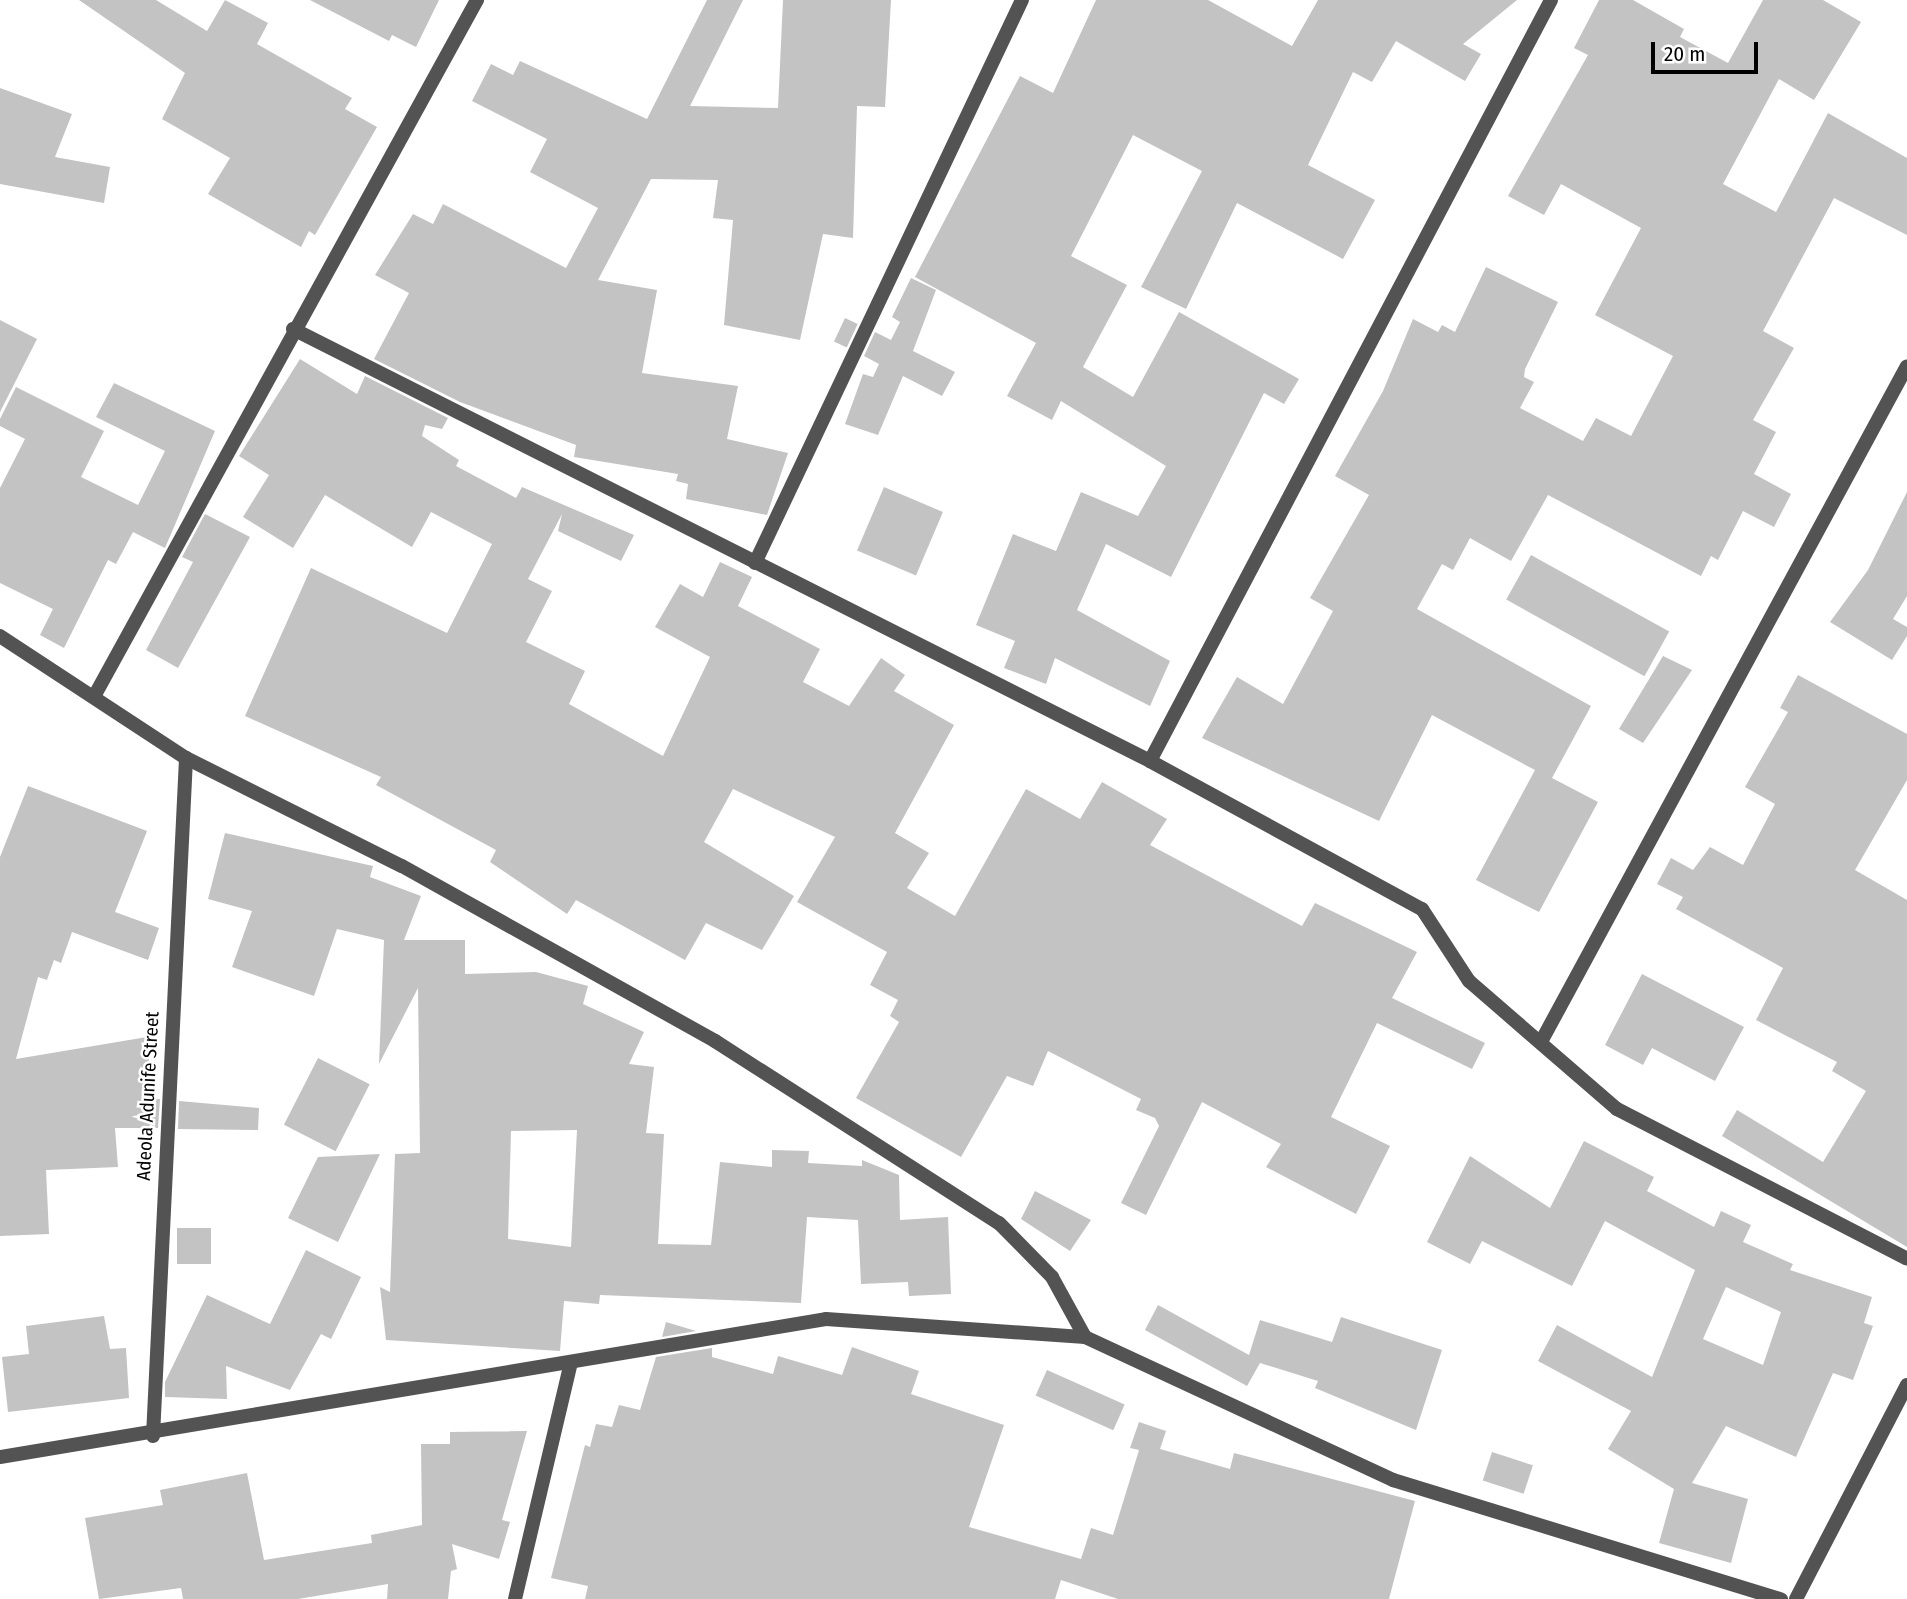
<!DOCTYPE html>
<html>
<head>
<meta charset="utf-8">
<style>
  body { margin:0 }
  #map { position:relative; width:1907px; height:1599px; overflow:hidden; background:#fff; font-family:"Fira Sans Condensed",sans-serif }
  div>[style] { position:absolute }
  .building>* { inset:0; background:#c3c3c3; transform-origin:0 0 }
  .street>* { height:14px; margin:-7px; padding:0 7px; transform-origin:7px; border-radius:7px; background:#535353 }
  span { translate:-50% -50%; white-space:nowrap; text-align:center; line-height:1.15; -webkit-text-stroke:5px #fff; paint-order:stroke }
  .street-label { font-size:19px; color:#000 }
  .scale { position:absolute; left:1651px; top:42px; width:107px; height:32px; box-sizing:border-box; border:4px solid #000; border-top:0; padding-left:9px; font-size:21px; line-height:24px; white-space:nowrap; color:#000; -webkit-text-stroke:5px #fff; paint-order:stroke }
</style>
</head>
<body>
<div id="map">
  <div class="building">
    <div style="clip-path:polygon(79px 0,156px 0,207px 31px,225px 0,268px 23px,257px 44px,352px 98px,345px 109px,377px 127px,315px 235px,309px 231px,301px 247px,208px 194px,230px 158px,162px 119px,185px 73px)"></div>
    <div style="clip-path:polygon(310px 0,439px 0,416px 47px,392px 35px,389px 41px)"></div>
    <div style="clip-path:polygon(707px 0,743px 0,690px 106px,778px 108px,783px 0,891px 0,885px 107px,857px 106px,853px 238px,823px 234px,800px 340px,724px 325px,733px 220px,713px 218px,718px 180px,651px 179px,598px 280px,657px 290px,642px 373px,738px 386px,727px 439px,788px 453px,767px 515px,686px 499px,688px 484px,676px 481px,678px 474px,574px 457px,576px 445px,460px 402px,374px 359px,409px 293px,375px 275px,413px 214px,433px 224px,443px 204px,566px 268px,598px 208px,530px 172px,547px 139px,472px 101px,491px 64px,513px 75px,520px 61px,647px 119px)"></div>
    <div style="clip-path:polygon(1096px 0,1208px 0,1292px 46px,1318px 0,1517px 0,1463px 44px,1481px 54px,1465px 81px,1396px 41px,1372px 82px,1353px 72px,1308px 165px,1375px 200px,1343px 259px,1237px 203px,1186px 309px,1141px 287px,1202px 171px,1133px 135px,1071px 256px,1127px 285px,1083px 367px,1133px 397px,1179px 312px,1299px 379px,1284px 404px,1264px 393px,1171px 577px,1106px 544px,1077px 610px,1170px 661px,1150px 706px,1055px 658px,1046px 684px,1004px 668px,1015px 641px,976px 625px,1013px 534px,1056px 551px,1081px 492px,1138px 516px,1166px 466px,1061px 401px,1052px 420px,1007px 396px,1036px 343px,915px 277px,1020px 76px,1053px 93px)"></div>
    <div style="clip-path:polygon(1599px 0,1633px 0,1684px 29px,1680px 37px,1728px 63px,1763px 0,1823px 0,1861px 22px,1814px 100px,1779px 79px,1723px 184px,1776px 212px,1828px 113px,1907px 158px,1907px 235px,1834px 198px,1763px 331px,1794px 348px,1753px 420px,1776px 432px,1754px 474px,1791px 494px,1774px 527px,1743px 511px,1718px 560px,1711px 556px,1701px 576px,1548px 495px,1511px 561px,1470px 538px,1453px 570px,1442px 564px,1417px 609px,1591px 706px,1552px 778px,1598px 802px,1539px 912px,1476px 880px,1535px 770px,1432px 715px,1379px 821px,1202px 738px,1237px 677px,1283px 704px,1333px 611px,1310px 598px,1369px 495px,1335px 476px,1383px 391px,1413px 319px,1438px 332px,1442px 325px,1455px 332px,1486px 267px,1558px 302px,1525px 369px,1524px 377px,1534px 382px,1520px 408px,1583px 441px,1596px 418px,1631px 436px,1673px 356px,1595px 315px,1641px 228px,1561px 184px,1544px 215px,1508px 196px,1588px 55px,1574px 48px)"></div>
    <div style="clip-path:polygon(0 88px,72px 114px,55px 157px,110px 167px,104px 203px,0 184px)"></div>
    <div style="clip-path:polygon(911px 278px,936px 290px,913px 351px,955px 372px,942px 396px,903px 376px,878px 435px,845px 424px,863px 374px,873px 377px,879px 364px,864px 356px,875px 332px,891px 340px,900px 322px,892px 317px)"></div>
    <div style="left:845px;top:318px;width:14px;height:26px;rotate:25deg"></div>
    <div style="clip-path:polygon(0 320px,37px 339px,0 412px)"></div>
    <div style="clip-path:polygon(300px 359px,357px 394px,365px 376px,448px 418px,442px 429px,425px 425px,422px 436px,459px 460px,456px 466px,516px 498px,522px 487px,634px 535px,621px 561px,558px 531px,562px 514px,528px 579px,552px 591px,526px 642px,585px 671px,569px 704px,663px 756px,710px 657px,655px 627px,680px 584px,703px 597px,720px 562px,752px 577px,738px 606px,820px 649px,803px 682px,849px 706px,881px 658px,905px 675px,894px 691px,954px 725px,895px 833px,929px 853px,907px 888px,955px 916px,1026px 789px,1080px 819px,1102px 782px,1167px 819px,1150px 845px,1302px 926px,1315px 903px,1417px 952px,1392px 998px,1485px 1043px,1472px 1069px,1377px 1023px,1331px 1117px,1390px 1146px,1356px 1214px,1266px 1167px,1281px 1144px,1202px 1102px,1146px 1215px,1121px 1203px,1159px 1126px,1155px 1118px,1136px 1110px,1141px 1099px,1048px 1051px,1033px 1086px,1007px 1076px,961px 1157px,856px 1098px,899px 1022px,890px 1016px,898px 1000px,870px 985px,887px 952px,797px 902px,835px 837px,733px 789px,704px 842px,794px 896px,762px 950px,706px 923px,685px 960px,576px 900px,567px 914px,490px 862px,496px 850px,376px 785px,381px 777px,245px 716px,311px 568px,447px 633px,492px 544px,431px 512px,412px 547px,325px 495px,293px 548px,243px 517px,269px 475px,239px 456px)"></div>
    <div style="clip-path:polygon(114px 383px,215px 431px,165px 548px,133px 532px,116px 564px,108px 560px,64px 648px,40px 635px,53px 609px,0 583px,0 488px,25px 439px,0 426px,0 419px,16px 387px,104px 431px,81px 477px,138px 505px,165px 451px,96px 417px)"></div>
    <div style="left:884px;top:487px;width:64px;height:69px;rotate:23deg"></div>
    <div style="clip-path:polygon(1907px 492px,1907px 596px,1893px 619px,1907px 627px,1907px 636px,1892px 660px,1830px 622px,1868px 570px)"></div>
    <div style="clip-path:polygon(205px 514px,250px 537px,178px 668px,146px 650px,193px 562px,182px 557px)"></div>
    <div style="left:1531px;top:555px;width:158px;height:51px;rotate:29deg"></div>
    <div style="clip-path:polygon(1663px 656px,1692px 670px,1643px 743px,1619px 729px)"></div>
    <div style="clip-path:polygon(1798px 675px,1907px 734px,1907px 780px,1855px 870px,1907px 900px,1907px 1247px,1722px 1136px,1737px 1110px,1823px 1162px,1866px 1091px,1832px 1071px,1837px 1062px,1756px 1020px,1783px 968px,1676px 909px,1683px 897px,1657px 884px,1671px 858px,1693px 870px,1710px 847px,1743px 865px,1775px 804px,1745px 787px,1788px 712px,1780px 708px)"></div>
    <div style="clip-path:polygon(28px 786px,147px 831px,115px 912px,159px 928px,148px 960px,72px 932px,61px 963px,54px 960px,47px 980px,38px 977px,16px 1059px,153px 1036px,144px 1088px,153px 1088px,153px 1099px,160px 1099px,158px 1128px,115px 1128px,118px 1167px,46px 1170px,49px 1234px,0 1236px,0 857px)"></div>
    <div style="clip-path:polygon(evenodd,225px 833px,373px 866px,370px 877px,421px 896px,404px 940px,465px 940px,465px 974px,536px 972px,588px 986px,583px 1004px,644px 1032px,629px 1064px,654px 1067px,646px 1133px,664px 1134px,658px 1244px,711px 1245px,720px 1162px,772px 1167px,772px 1150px,809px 1151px,808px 1163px,862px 1166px,862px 1160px,899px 1175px,900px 1220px,948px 1217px,951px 1294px,909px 1296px,908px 1282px,861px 1284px,858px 1220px,807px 1217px,801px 1303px,600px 1295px,599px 1304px,564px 1301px,560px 1351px,386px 1340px,380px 1287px,390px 1292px,395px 1154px,420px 1153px,418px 988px,379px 1064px,384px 940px,337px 929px,314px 996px,232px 967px,252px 911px,208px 899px,225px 833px,577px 1130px,571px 1247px,508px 1239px,511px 1131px,577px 1130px)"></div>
    <div style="clip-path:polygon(1642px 974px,1744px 1027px,1715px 1081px,1652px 1048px,1643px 1065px,1605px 1045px)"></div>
    <div style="left:318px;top:1058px;width:58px;height:75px;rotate:27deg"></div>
    <div style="clip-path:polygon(179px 1101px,259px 1108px,258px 1130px,178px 1129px)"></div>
    <div style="clip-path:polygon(evenodd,1584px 1141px,1654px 1177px,1647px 1191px,1714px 1227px,1721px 1211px,1751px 1225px,1743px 1242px,1793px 1264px,1790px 1270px,1872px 1297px,1864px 1323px,1873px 1326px,1853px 1380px,1833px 1373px,1796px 1457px,1726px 1426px,1692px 1483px,1748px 1499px,1731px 1563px,1659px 1543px,1674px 1489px,1608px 1449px,1631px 1411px,1538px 1361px,1557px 1325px,1652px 1377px,1695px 1270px,1605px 1221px,1572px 1286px,1482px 1241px,1470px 1264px,1427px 1242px,1470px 1156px,1550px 1208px,1584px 1141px,1726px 1287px,1781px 1312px,1763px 1365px,1703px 1339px,1726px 1287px)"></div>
    <div style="clip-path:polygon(380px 1154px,338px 1242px,288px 1218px,318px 1157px)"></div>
    <div style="clip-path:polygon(1035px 1191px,1091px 1220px,1070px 1251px,1021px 1219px)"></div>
    <div style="left:177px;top:1228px;width:34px;height:36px"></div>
    <div style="clip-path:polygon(306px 1250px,361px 1277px,331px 1339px,321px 1334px,290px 1390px,226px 1366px,227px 1399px,165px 1397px,165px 1382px,207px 1295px,270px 1324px)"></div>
    <div style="clip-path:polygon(1158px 1305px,1249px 1355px,1260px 1320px,1332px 1342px,1341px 1317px,1442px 1350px,1416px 1430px,1315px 1388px,1318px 1381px,1260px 1363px,1247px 1386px,1145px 1330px)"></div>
    <div style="clip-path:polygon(104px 1316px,110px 1349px,126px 1348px,129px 1398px,8px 1412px,2px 1357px,29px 1354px,26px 1326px)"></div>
    <div style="clip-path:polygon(666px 1322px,696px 1331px,662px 1337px)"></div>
    <div style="clip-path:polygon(852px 1347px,919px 1371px,911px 1394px,1004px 1425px,969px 1527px,1081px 1559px,1091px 1528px,1113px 1535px,1139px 1450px,1130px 1448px,1139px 1422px,1166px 1431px,1160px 1449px,1230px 1469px,1234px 1453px,1415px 1501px,1389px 1599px,1118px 1599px,1061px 1580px,1055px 1599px,585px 1599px,588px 1586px,551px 1578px,585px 1445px,590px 1447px,596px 1424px,612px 1427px,619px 1405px,640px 1410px,656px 1357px,712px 1348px,712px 1357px,773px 1374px,778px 1356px,842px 1375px)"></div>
    <div style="left:1047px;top:1370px;width:85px;height:28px;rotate:24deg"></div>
    <div style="clip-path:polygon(527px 1431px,502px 1520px,510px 1522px,499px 1559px,452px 1544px,457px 1569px,451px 1571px,448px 1599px,387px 1599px,388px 1584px,298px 1599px,183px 1599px,181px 1588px,99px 1599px,85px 1518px,163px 1505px,160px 1490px,247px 1473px,264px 1560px,372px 1543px,371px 1535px,422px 1525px,421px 1444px,450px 1444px,450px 1432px)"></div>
    <div style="left:1492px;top:1452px;width:43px;height:30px;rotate:18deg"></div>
  </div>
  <div class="street">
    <div style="left:293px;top:329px;width:960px;rotate:26.75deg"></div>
    <div style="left:1150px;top:761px;width:310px;rotate:28.6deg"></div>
    <div style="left:1422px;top:909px;width:86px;rotate:56.9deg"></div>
    <div style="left:1469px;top:981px;width:196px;rotate:40.9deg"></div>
    <div style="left:1617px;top:1109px;width:326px;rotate:27.3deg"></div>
    <div style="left:755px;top:563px;width:623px;rotate:-64.63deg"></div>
    <div style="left:0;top:636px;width:222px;rotate:33.3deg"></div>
    <div style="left:186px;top:758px;width:241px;rotate:26.6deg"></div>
    <div style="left:402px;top:866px;width:359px;rotate:29.2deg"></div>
    <div style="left:715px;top:1041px;width:337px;rotate:32.7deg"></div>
    <div style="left:999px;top:1223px;width:76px;rotate:45.5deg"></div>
    <div style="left:1052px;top:1277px;width:68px;rotate:61.2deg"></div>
    <div style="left:96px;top:693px;width:791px;rotate:-61.2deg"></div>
    <div style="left:1150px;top:761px;width:860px;rotate:-62.21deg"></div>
    <div style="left:1542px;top:1040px;width:766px;rotate:-61.56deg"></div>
    <div style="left:153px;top:1436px;width:679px;rotate:-87.21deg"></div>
    <div style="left:0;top:1457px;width:837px;rotate:-9.48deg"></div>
    <div style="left:826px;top:1319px;width:260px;rotate:4deg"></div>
    <div style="left:1085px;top:1337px;width:340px;rotate:24.9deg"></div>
    <div style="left:1393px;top:1480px;width:406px;rotate:17.1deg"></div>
    <div style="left:515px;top:1599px;width:243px;rotate:-76.7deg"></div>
    <div style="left:1796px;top:1599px;width:241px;rotate:-62.6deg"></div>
  </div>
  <div class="street-label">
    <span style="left:148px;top:1096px;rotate:-87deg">Adeola Adunife Street</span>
  </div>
  <div class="scale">20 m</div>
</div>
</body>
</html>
